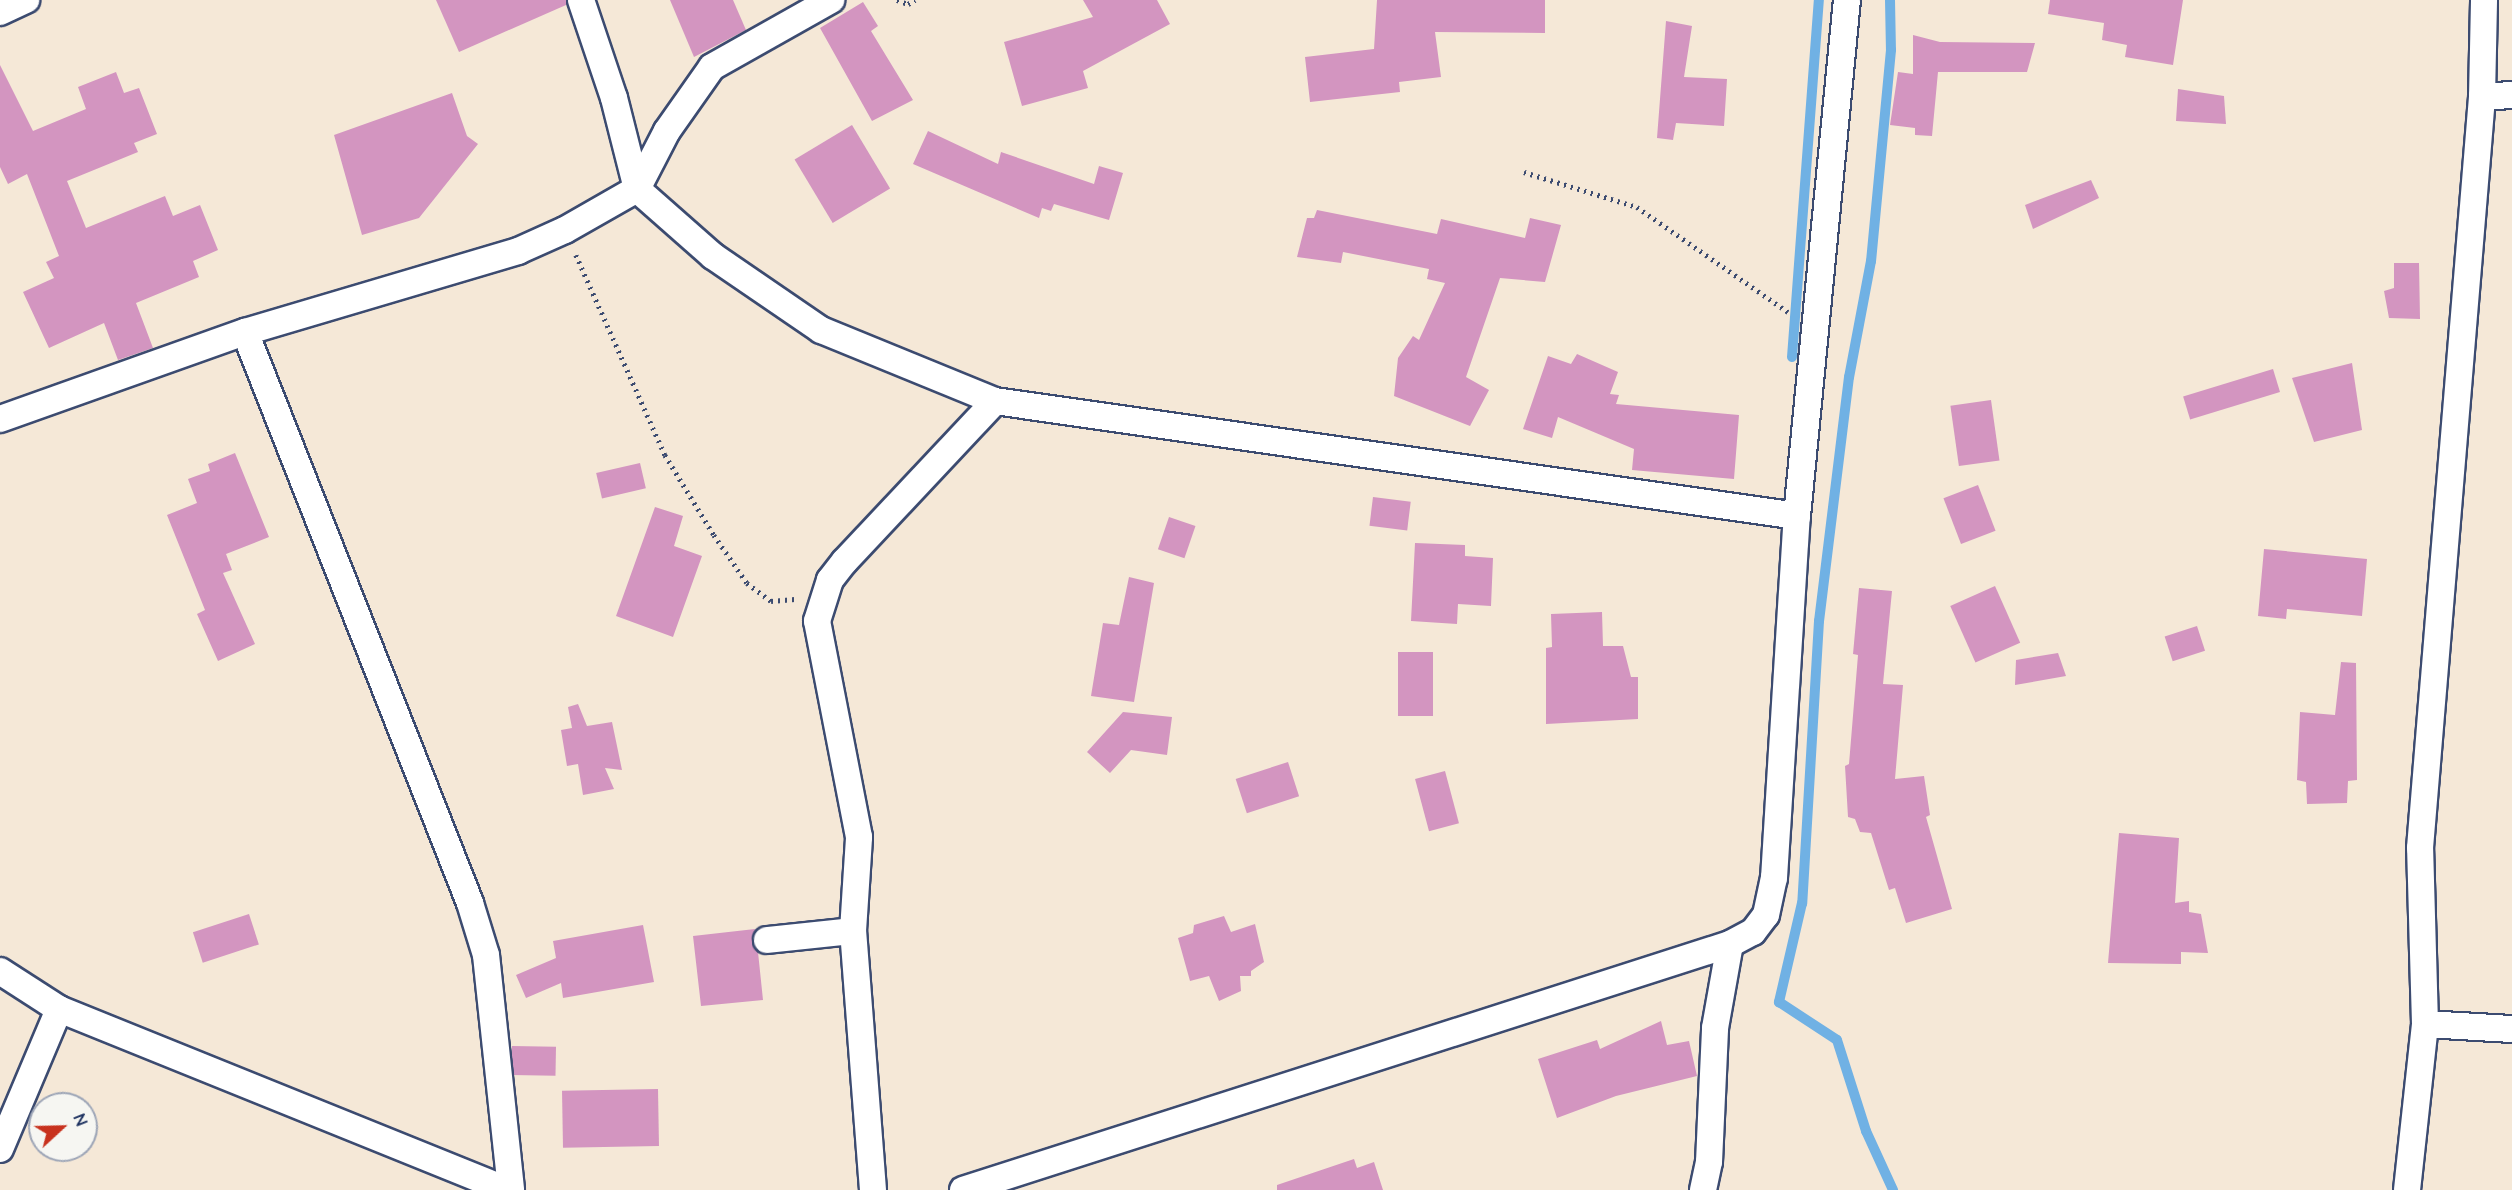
<!DOCTYPE html>
<html>
<head>
<meta charset="utf-8">
<style>
  body { margin:0 }
  #map { position:relative; width:2512px; height:1190px; overflow:hidden; background:#f5e8d7; font-family:"Comic Neue",sans-serif }
  div>[style] { position:absolute }
  .stream>* { height:10px; margin:-5px; padding:0 5px; transform-origin:5px; border-radius:5px; background:#70b1e4 }
  .building>* { inset:0; background:#d395c0; transform-origin:0 0 }
  .path>* { height:4.5px; margin-top:-2.25px; transform-origin:0; background:repeating-linear-gradient(90deg,#3c4b70 0 2px,transparent 0 7px) }
  .roads { filter:drop-shadow(2px 0 #3c4b70) drop-shadow(-2px 0 #3c4b70) drop-shadow(0 2px #3c4b70) drop-shadow(0 -2px #3c4b70) }
  .street>* { height:26px; margin:-13px; padding:0 13px; transform-origin:13px; border-radius:13px; background:#fff }
  span { translate:-50% -50%; white-space:nowrap; text-align:center; line-height:1.15; -webkit-text-stroke:7px #f6f6f2; paint-order:stroke }
  .north { position:absolute; left:28px; top:1092px; width:70px; height:70px; box-sizing:border-box; background:#f6f6f2; border:2px solid #9ea6b7; border-radius:50%; rotate:68deg; font-size:19px; font-weight:700; line-height:28px; text-align:center; color:#1b2f5e }
  .north::after { content:''; display:block; margin:auto; width:24px; height:32px; background:#c8321e; clip-path:polygon(50% 0,100% 100%,50% 72%,0 100%) }
</style>
</head>
<body>
<div id="map">
  <div class="stream">
    <div style="left:1890px;top:0;width:50px;rotate:88.9deg"></div>
    <div style="left:1891px;top:50px;width:212px;rotate:95.4deg"></div>
    <div style="left:1871px;top:261px;width:118px;rotate:100.7deg"></div>
    <div style="left:1849px;top:377px;width:246px;rotate:97deg"></div>
    <div style="left:1819px;top:621px;width:283px;rotate:93.4deg"></div>
    <div style="left:1802px;top:903px;width:102px;rotate:103.1deg"></div>
    <div style="left:1779px;top:1002px;width:69px;rotate:33.2deg"></div>
    <div style="left:1837px;top:1040px;width:96px;rotate:72.3deg"></div>
    <div style="left:1866px;top:1131px;width:65px;rotate:65.4deg"></div>
    <div style="left:1792px;top:357px;width:358px;rotate:-85.7deg"></div>
  </div>
  <div class="building">
    <div style="clip-path:polygon(436px 0,566px 0,566px 5px,459px 52px)"></div>
    <div style="clip-path:polygon(670px 0,733px 0,746px 30px,694px 57px)"></div>
    <div style="clip-path:polygon(1083px 0,1157px 0,1170px 24px,1083px 71px,1088px 88px,1022px 106px,1004px 42px,1093px 17px)"></div>
    <div style="clip-path:polygon(1377px 0,1545px 0,1545px 33px,1435px 32px,1441px 77px,1399px 82px,1400px 92px,1310px 102px,1305px 57px,1374px 49px)"></div>
    <div style="clip-path:polygon(2050px 0,2183px 0,2173px 65px,2125px 57px,2127px 45px,2102px 40px,2104px 23px,2048px 14px)"></div>
    <div style="clip-path:polygon(863px 2px,878px 26px,871px 31px,913px 100px,872px 121px,820px 28px)"></div>
    <div style="clip-path:polygon(1666px 21px,1692px 26px,1684px 77px,1727px 79px,1724px 126px,1676px 123px,1673px 140px,1657px 138px)"></div>
    <div style="clip-path:polygon(1913px 35px,1940px 42px,2035px 43px,2027px 72px,1938px 72px,1932px 136px,1915px 135px,1915px 128px,1890px 125px,1898px 72px,1913px 74px)"></div>
    <div style="clip-path:polygon(0 65px,33px 131px,86px 109px,78px 87px,116px 72px,124px 93px,139px 88px,157px 134px,134px 143px,138px 152px,67px 181px,86px 228px,165px 196px,173px 216px,200px 205px,218px 250px,193px 261px,199px 277px,136px 303px,153px 348px,118px 360px,104px 323px,49px 348px,23px 292px,54px 278px,46px 262px,59px 256px,27px 174px,8px 184px,0 167px)"></div>
    <div style="clip-path:polygon(2178px 89px,2224px 96px,2226px 124px,2176px 121px)"></div>
    <div style="clip-path:polygon(452px 93px,467px 136px,478px 144px,419px 218px,362px 235px,334px 135px)"></div>
    <div style="left:852px;top:125px;width:74px;height:67px;rotate:59deg"></div>
    <div style="clip-path:polygon(928px 131px,998px 164px,1001px 152px,1094px 184px,1099px 166px,1123px 173px,1109px 220px,1054px 204px,1051px 211px,1042px 208px,1039px 218px,913px 164px)"></div>
    <div style="clip-path:polygon(2091px 180px,2099px 198px,2033px 229px,2025px 205px)"></div>
    <div style="clip-path:polygon(1317px 210px,1437px 234px,1441px 219px,1525px 238px,1530px 218px,1561px 225px,1545px 282px,1500px 278px,1466px 377px,1489px 390px,1470px 426px,1394px 396px,1398px 358px,1413px 336px,1419px 340px,1445px 283px,1427px 279px,1429px 269px,1343px 252px,1341px 263px,1297px 257px,1307px 218px,1314px 218px)"></div>
    <div style="clip-path:polygon(2394px 263px,2419px 263px,2420px 319px,2389px 318px,2384px 291px,2394px 288px)"></div>
    <div style="clip-path:polygon(1577px 354px,1618px 372px,1610px 394px,1619px 395px,1616px 404px,1739px 415px,1734px 479px,1632px 470px,1634px 449px,1558px 417px,1552px 438px,1523px 429px,1548px 356px,1571px 364px)"></div>
    <div style="clip-path:polygon(2352px 363px,2362px 430px,2314px 442px,2292px 378px)"></div>
    <div style="left:2273px;top:369px;width:24px;height:94px;rotate:73deg"></div>
    <div style="left:1991px;top:400px;width:61px;height:41px;rotate:82deg"></div>
    <div style="clip-path:polygon(235px 453px,269px 537px,226px 554px,232px 570px,223px 573px,255px 644px,218px 661px,197px 614px,205px 610px,167px 515px,197px 503px,188px 479px,210px 471px,208px 464px)"></div>
    <div style="left:640px;top:463px;width:26px;height:45px;rotate:77deg"></div>
    <div style="left:1978px;top:485px;width:49px;height:37px;rotate:69deg"></div>
    <div style="left:1373px;top:497px;width:38px;height:29px;rotate:7deg"></div>
    <div style="clip-path:polygon(655px 507px,683px 516px,674px 546px,702px 556px,673px 637px,616px 616px)"></div>
    <div style="left:1169px;top:517px;width:28px;height:34px;rotate:19deg"></div>
    <div style="clip-path:polygon(1415px 543px,1465px 545px,1465px 556px,1493px 558px,1491px 606px,1458px 604px,1457px 624px,1411px 621px)"></div>
    <div style="clip-path:polygon(2264px 549px,2367px 559px,2362px 616px,2287px 609px,2286px 619px,2258px 616px)"></div>
    <div style="clip-path:polygon(1129px 577px,1154px 583px,1134px 702px,1091px 696px,1103px 623px,1119px 625px)"></div>
    <div style="left:1995px;top:586px;width:62px;height:49px;rotate:66deg"></div>
    <div style="clip-path:polygon(1859px 588px,1892px 591px,1883px 684px,1903px 685px,1895px 779px,1924px 776px,1930px 815px,1926px 817px,1952px 909px,1906px 923px,1895px 888px,1889px 890px,1871px 833px,1860px 832px,1855px 819px,1848px 817px,1845px 766px,1849px 764px,1858px 655px,1853px 654px)"></div>
    <div style="clip-path:polygon(1602px 612px,1603px 646px,1623px 646px,1631px 677px,1638px 677px,1638px 719px,1546px 724px,1546px 648px,1552px 647px,1551px 614px)"></div>
    <div style="left:2197px;top:626px;width:26px;height:34px;rotate:72deg"></div>
    <div style="left:1398px;top:652px;width:35px;height:64px"></div>
    <div style="clip-path:polygon(2058px 653px,2066px 676px,2015px 685px,2016px 660px)"></div>
    <div style="clip-path:polygon(2341px 662px,2356px 663px,2357px 780px,2348px 781px,2347px 803px,2307px 804px,2306px 782px,2297px 780px,2300px 712px,2335px 715px)"></div>
    <div style="clip-path:polygon(578px 704px,587px 726px,612px 722px,622px 770px,605px 768px,614px 789px,583px 795px,578px 764px,567px 766px,561px 730px,572px 728px,568px 707px)"></div>
    <div style="clip-path:polygon(1123px 712px,1172px 717px,1167px 755px,1131px 750px,1110px 773px,1087px 752px)"></div>
    <div style="left:1288px;top:762px;width:36px;height:55px;rotate:72deg"></div>
    <div style="left:1445px;top:771px;width:54px;height:31px;rotate:75deg"></div>
    <div style="clip-path:polygon(2119px 833px,2179px 838px,2175px 903px,2189px 901px,2189px 912px,2201px 914px,2208px 953px,2181px 952px,2181px 964px,2108px 963px)"></div>
    <div style="left:249px;top:914px;width:32px;height:59px;rotate:72deg"></div>
    <div style="clip-path:polygon(1224px 916px,1231px 932px,1255px 924px,1264px 962px,1251px 971px,1251px 976px,1240px 976px,1241px 991px,1219px 1001px,1209px 976px,1190px 981px,1178px 938px,1193px 933px,1194px 925px)"></div>
    <div style="clip-path:polygon(643px 925px,654px 982px,563px 998px,561px 983px,526px 998px,516px 975px,556px 958px,553px 941px)"></div>
    <div style="clip-path:polygon(755px 929px,752px 942px,758px 952px,763px 1000px,701px 1006px,693px 936px)"></div>
    <div style="clip-path:polygon(1661px 1021px,1667px 1045px,1689px 1041px,1697px 1076px,1616px 1096px,1557px 1118px,1538px 1059px,1597px 1040px,1600px 1049px)"></div>
    <div style="left:512px;top:1046px;width:44px;height:29px;rotate:1deg"></div>
    <div style="left:658px;top:1089px;width:57px;height:96px;rotate:89deg"></div>
    <div style="clip-path:polygon(1354px 1159px,1357px 1168px,1374px 1162px,1383px 1190px,1277px 1190px,1277px 1185px)"></div>
  </div>
  <div class="path">
    <div style="left:897px;top:0;width:12px;rotate:20deg"></div>
    <div style="left:908px;top:4px;width:8px;rotate:-30deg"></div>
    <div style="left:1524px;top:172px;width:118px;rotate:17.2deg"></div>
    <div style="left:1637px;top:207px;width:184px;rotate:34.8deg"></div>
    <div style="left:576px;top:255px;width:219px;rotate:66deg"></div>
    <div style="left:665px;top:455px;width:94px;rotate:58.5deg"></div>
    <div style="left:714px;top:535px;width:58px;rotate:55.5deg"></div>
    <div style="left:747px;top:583px;width:30px;rotate:37deg"></div>
    <div style="left:771px;top:601px;width:24px;rotate:-5deg"></div>
  </div>
  <div class="roads">
    <div class="street">
      <div style="left:581px;top:0;width:103px;rotate:71.4deg"></div>
      <div style="left:614px;top:98px;width:94px;rotate:75.8deg"></div>
      <div style="left:637px;top:189px;width:101px;rotate:41.4deg"></div>
      <div style="left:713px;top:256px;width:131px;rotate:34.4deg"></div>
      <div style="left:821px;top:330px;width:188px;rotate:22.2deg"></div>
      <div style="left:995px;top:401px;width:810px;rotate:8.16deg"></div>
      <div style="left:0;top:12px;width:29px;rotate:-25deg"></div>
      <div style="left:2482px;top:97px;width:30px;rotate:-4deg"></div>
      <div style="left:245px;top:332px;width:614px;rotate:68.49deg"></div>
      <div style="left:470px;top:903px;width:54px;rotate:72.9deg"></div>
      <div style="left:486px;top:955px;width:236px;rotate:83.9deg"></div>
      <div style="left:0;top:419px;width:260px;rotate:-19.6deg"></div>
      <div style="left:245px;top:332px;width:285px;rotate:-16.5deg"></div>
      <div style="left:518px;top:251px;width:51px;rotate:-24.1deg"></div>
      <div style="left:565px;top:230px;width:83px;rotate:-29.7deg"></div>
      <div style="left:637px;top:189px;width:65px;rotate:-62.7deg"></div>
      <div style="left:667px;top:131px;width:78px;rotate:-54.9deg"></div>
      <div style="left:712px;top:67px;width:137px;rotate:-29.4deg"></div>
      <div style="left:767px;top:940px;width:86px;rotate:-6deg"></div>
      <div style="left:0;top:971px;width:70px;rotate:32.8deg"></div>
      <div style="left:59px;top:1009px;width:482px;rotate:22deg"></div>
      <div style="left:2425px;top:1024px;width:87px;rotate:3.3deg"></div>
      <div style="left:0;top:1149px;width:152px;rotate:-67.1deg"></div>
      <div style="left:873px;top:1190px;width:260px;rotate:-94.4deg"></div>
      <div style="left:853px;top:931px;width:94px;rotate:-86.3deg"></div>
      <div style="left:859px;top:837px;width:220px;rotate:-101deg"></div>
      <div style="left:817px;top:621px;width:43px;rotate:-72.4deg"></div>
      <div style="left:830px;top:580px;width:24px;rotate:-52deg"></div>
      <div style="left:845px;top:561px;width:219px;rotate:-46.8deg"></div>
      <div style="left:963px;top:1190px;width:805px;rotate:-17.78deg"></div>
      <div style="left:1730px;top:944px;width:26px;rotate:-28deg"></div>
      <div style="left:1753px;top:932px;width:21px;rotate:-53deg"></div>
      <div style="left:1766px;top:915px;width:38px;rotate:-78deg"></div>
      <div style="left:1774px;top:878px;width:363px;rotate:-86.4deg"></div>
      <div style="left:1797px;top:516px;width:518px;rotate:-84.47deg"></div>
      <div style="left:1703px;top:1190px;width:29px;rotate:-78deg"></div>
      <div style="left:1709px;top:1162px;width:134px;rotate:-87.4deg"></div>
      <div style="left:1715px;top:1028px;width:85px;rotate:-79.9deg"></div>
      <div style="left:2407px;top:1190px;width:167px;rotate:-83.8deg"></div>
      <div style="left:2425px;top:1024px;width:176px;rotate:-91.6deg"></div>
      <div style="left:2420px;top:848px;width:754px;rotate:-85.28deg"></div>
      <div style="left:2482px;top:97px;width:97px;rotate:-88.8deg"></div>
    </div>
  </div>
  <div class="north">N</div>
</div>
</body>
</html>
